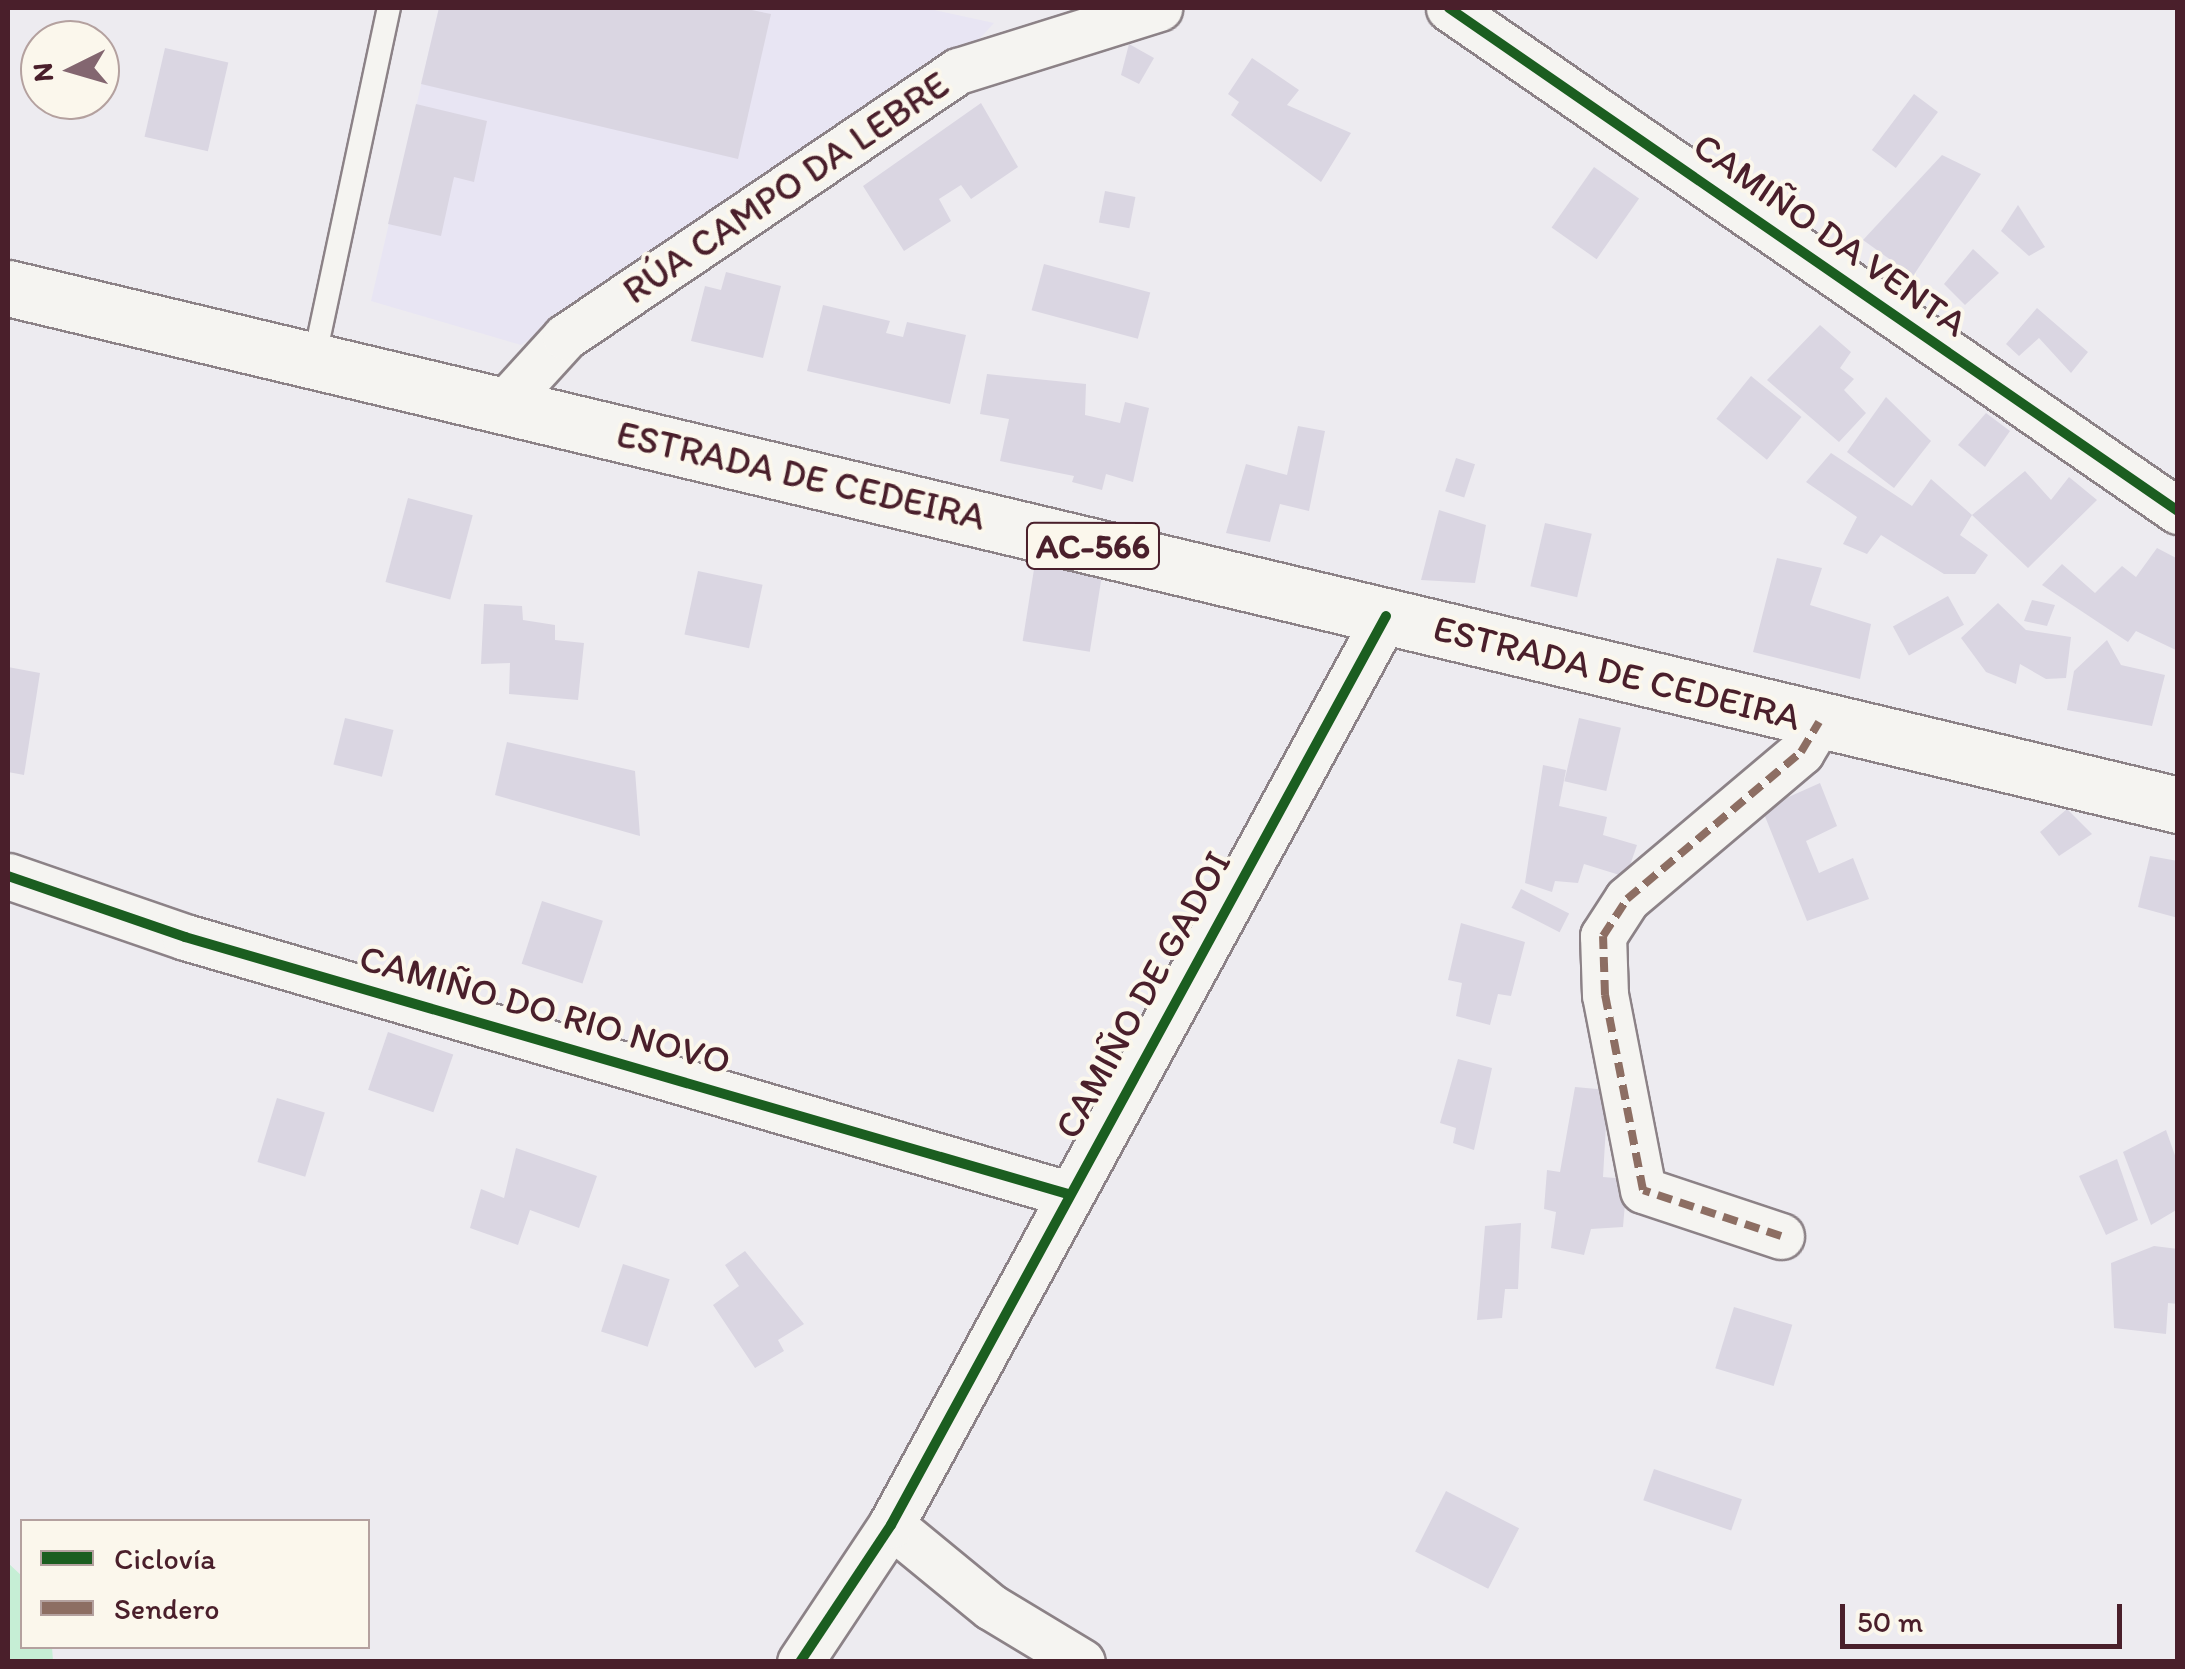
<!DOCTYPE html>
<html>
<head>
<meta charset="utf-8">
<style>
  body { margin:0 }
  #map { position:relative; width:2185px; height:1669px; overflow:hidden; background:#edebf0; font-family:Itim,sans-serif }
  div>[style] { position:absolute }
  .built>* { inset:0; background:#e8e5f3 }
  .green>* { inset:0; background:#c6eed5 }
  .building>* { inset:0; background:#dad6e2; transform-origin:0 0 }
  .roads { filter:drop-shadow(2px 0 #8c8287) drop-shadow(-2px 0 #8c8287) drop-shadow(0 2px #8c8287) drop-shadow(0 -2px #8c8287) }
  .service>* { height:22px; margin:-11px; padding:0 11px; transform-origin:11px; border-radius:11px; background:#f5f4f1 }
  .minor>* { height:45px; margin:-22.5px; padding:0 22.5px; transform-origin:22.5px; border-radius:22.5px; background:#f5f4f1 }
  .primary>* { height:55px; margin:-27.5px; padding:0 27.5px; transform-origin:27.5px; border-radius:27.5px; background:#f5f4f1 }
  .quiet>* { height:8px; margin-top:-4px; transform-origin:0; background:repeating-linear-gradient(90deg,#8d6e63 0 15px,transparent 0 23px) }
  .cycleway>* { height:10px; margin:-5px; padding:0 5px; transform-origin:5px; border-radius:5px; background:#1b5e20 }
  span { translate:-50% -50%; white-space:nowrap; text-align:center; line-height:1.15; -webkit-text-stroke:8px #fbf7ec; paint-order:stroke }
  .shield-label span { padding:2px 8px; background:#fbf7ec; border:2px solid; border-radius:8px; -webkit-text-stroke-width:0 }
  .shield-label { font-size:35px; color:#4a1f2b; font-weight:700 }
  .street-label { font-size:38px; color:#4a1f2b }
  .frame { position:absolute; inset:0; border:10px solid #4a1f2b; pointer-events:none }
  .legend { position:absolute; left:20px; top:1519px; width:350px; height:130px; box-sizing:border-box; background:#fbf7ec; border:2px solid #b4a19f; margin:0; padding:12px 18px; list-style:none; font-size:30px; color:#4a1f2b }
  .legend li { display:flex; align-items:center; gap:20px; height:50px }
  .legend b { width:50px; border:2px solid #b4a19f }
  .north { position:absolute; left:20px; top:20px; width:100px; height:100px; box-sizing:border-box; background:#fbf7ec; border:2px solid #b4a19f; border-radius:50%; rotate:265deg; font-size:28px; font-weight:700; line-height:40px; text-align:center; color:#4a1f2b }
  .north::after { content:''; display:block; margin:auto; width:35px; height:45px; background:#836670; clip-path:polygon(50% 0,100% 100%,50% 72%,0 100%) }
  .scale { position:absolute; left:1840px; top:1604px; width:282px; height:45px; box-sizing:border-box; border:5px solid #4a1f2b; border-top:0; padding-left:12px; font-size:30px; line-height:35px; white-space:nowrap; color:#4a1f2b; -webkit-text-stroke:8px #fbf7ec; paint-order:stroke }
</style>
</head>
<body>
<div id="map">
  <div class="built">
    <div style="clip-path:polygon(439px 8px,925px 8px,994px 23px,973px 46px,521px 345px,371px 301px)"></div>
  </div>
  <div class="green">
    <div style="clip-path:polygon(8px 1563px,22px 1576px,22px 1646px,52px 1647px,53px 1661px,8px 1661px)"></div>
  </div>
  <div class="building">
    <div style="clip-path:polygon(439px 8px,742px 8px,771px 14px,738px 159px,421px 84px)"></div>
    <div style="clip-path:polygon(1129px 44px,1154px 58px,1139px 84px,1121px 75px)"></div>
    <div style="left:165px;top:48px;width:65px;height:91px;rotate:13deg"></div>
    <div style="clip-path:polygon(1252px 58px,1299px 90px,1287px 105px,1351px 133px,1321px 182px,1231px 115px,1239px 102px,1228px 94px)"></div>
    <div style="left:1914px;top:94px;width:30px;height:70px;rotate:37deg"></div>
    <div style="clip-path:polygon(981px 103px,1018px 167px,971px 199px,961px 185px,939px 199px,951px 221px,904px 251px,863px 186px)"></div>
    <div style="clip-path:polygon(416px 104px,487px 121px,474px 182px,454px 177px,441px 236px,388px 224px)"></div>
    <div style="clip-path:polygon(1942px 155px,1981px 174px,1913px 276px,1863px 240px)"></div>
    <div style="left:1594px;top:167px;width:55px;height:74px;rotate:35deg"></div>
    <div style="left:1105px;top:191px;width:31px;height:32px;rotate:11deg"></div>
    <div style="clip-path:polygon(2018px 205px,2045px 247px,2029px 256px,2001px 231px)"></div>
    <div style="clip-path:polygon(1973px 249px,1999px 273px,1965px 305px,1944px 284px)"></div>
    <div style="left:1044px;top:264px;width:110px;height:48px;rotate:15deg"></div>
    <div style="clip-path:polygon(726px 272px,781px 286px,763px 358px,691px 341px,705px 286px,721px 290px)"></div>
    <div style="clip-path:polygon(823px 305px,890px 321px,886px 333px,903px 337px,907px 322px,966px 335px,950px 404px,807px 371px)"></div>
    <div style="clip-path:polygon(2037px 308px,2088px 352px,2071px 373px,2039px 338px,2019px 356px,2006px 344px)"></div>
    <div style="clip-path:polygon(1820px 325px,1851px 352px,1840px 368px,1854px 379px,1844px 390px,1866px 413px,1839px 442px,1767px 380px)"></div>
    <div style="clip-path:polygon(987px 374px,1086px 384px,1085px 415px,1120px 423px,1125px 402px,1149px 408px,1133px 482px,1106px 474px,1102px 490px,1072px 482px,1074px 476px,1000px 461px,1009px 419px,980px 414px)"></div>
    <div style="left:1751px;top:376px;width:65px;height:55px;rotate:39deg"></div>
    <div style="clip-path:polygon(1886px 397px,1931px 441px,1894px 488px,1847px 452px)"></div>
    <div style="clip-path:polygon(1986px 413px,2010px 431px,1985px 467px,1958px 445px)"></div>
    <div style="clip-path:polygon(1298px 426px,1325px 431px,1309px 511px,1280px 504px,1270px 542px,1226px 533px,1246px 464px,1287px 475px)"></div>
    <div style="clip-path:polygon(1831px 453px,1912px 506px,1931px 479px,1972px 515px,1960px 535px,1988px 555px,1975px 574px,1944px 574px,1881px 535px,1867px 554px,1843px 544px,1857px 517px,1806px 482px)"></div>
    <div style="left:1456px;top:458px;width:20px;height:35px;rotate:18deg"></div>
    <div style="clip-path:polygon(2025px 471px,2051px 500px,2069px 477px,2097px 500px,2028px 568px,1972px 515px)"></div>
    <div style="left:408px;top:498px;width:67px;height:87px;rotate:15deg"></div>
    <div style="clip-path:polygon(1439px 510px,1486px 525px,1475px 583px,1421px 580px)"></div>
    <div style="left:1545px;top:523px;width:48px;height:65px;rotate:13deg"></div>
    <div style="clip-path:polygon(2157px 548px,2178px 559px,2178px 651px,2136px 631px,2128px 642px,2042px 585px,2062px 564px,2095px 593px,2122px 566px,2136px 577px)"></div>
    <div style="clip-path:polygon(1777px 558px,1822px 568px,1810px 605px,1871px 624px,1860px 679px,1753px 652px)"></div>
    <div style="left:1035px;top:563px;width:68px;height:79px;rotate:9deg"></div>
    <div style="left:698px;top:571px;width:66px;height:65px;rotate:12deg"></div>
    <div style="left:1948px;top:596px;width:33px;height:63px;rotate:61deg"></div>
    <div style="clip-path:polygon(2032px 600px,2055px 605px,2047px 626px,2024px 621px)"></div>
    <div style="clip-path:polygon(1998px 603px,2026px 630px,2071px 637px,2066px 678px,2046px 679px,2020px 664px,2016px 684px,1986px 672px,1961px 638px)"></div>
    <div style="clip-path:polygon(484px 604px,522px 606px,523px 620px,555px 625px,555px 640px,584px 643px,578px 700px,509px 694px,510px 663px,481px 664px)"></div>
    <div style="clip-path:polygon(2107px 640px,2121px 665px,2165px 675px,2152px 726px,2067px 710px,2074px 671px)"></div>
    <div style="clip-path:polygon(8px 667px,40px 673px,24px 775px,8px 772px)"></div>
    <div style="left:345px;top:718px;width:50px;height:48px;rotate:14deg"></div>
    <div style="left:1579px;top:718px;width:43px;height:65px;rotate:13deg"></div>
    <div style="clip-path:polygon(507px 742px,635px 771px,640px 836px,495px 795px)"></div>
    <div style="clip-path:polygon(1543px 765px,1566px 770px,1559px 806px,1607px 817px,1603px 835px,1637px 845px,1626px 877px,1584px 864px,1578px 883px,1555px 881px,1552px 892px,1525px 883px)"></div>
    <div style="clip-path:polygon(1820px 783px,1837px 826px,1806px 841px,1819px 873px,1853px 858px,1869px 899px,1807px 921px,1762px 809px)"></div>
    <div style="clip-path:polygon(2067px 809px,2092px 834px,2059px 856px,2040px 832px)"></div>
    <div style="clip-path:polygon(2150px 856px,2178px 861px,2178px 918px,2138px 907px)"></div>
    <div style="left:1521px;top:889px;width:54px;height:21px;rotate:27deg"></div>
    <div style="left:542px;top:901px;width:64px;height:66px;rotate:18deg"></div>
    <div style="clip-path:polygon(1461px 923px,1525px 942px,1511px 996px,1498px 994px,1490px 1025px,1456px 1016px,1462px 983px,1448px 980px)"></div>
    <div style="left:388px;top:1032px;width:69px;height:61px;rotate:19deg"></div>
    <div style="clip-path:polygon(1458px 1059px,1492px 1068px,1474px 1150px,1453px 1143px,1456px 1128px,1440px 1123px)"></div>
    <div style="clip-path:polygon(1575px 1087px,1608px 1090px,1603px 1177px,1627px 1179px,1623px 1227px,1591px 1229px,1584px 1255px,1551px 1248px,1556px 1212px,1544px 1209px,1547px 1170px,1560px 1172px)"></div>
    <div style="left:277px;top:1098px;width:50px;height:67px;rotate:17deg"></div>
    <div style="clip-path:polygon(2166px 1130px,2178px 1164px,2178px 1209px,2151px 1225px,2123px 1152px)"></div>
    <div style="clip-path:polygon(516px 1148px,597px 1176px,579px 1228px,530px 1210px,518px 1245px,470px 1228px,481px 1189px,504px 1198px)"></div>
    <div style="clip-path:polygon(2117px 1159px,2138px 1220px,2106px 1235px,2079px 1176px)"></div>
    <div style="clip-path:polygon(1521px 1223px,1518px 1289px,1505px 1289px,1502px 1318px,1477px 1320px,1485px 1226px)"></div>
    <div style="clip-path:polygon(2154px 1246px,2178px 1249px,2178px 1304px,2168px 1303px,2166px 1334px,2114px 1328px,2111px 1263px)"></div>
    <div style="clip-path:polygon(745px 1251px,804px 1324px,778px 1340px,784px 1351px,755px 1368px,713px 1305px,739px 1286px,725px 1265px)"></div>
    <div style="left:623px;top:1264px;width:49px;height:71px;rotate:18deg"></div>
    <div style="left:1734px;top:1307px;width:61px;height:64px;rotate:17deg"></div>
    <div style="left:1654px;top:1469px;width:93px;height:33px;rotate:19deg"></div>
    <div style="left:1446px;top:1491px;width:82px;height:68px;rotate:27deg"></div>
  </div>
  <div class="roads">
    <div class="service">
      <div style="left:314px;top:360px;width:360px;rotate:-78deg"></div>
    </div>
    <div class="minor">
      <div style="left:1449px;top:8px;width:886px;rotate:34.61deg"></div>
      <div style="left:503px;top:405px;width:92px;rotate:-47.6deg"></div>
      <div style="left:565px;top:337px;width:475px;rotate:-34.1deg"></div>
      <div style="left:958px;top:71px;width:211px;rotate:-17.4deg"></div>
      <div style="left:8px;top:876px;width:187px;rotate:19deg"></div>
      <div style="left:185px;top:937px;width:920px;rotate:16.23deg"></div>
      <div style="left:1781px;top:1236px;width:145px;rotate:-161.6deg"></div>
      <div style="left:1643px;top:1190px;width:199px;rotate:-101deg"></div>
      <div style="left:1605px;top:995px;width:59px;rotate:-91.9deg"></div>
      <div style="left:1603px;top:936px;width:44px;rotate:-57deg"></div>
      <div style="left:1627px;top:899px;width:228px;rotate:-40.2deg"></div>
      <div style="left:1801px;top:752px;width:35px;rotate:-59deg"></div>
      <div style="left:891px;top:1525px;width:129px;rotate:39.4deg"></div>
      <div style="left:991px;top:1607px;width:106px;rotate:31.1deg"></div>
      <div style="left:800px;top:1662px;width:164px;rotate:-56.4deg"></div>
      <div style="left:891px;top:1525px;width:1035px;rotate:-61.43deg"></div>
    </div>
    <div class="primary">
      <div style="left:8px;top:288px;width:2231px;rotate:13.4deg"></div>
    </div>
  </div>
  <div class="quiet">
    <div style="left:1781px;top:1236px;width:145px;rotate:-161.6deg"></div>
    <div style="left:1643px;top:1190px;width:199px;rotate:-101deg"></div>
    <div style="left:1605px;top:995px;width:59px;rotate:-91.9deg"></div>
    <div style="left:1603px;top:936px;width:44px;rotate:-57deg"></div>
    <div style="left:1627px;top:899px;width:228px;rotate:-40.2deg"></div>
    <div style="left:1801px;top:752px;width:35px;rotate:-59deg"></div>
  </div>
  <div class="cycleway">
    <div style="left:1449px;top:8px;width:886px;rotate:34.61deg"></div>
    <div style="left:8px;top:876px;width:187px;rotate:19deg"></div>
    <div style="left:185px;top:937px;width:920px;rotate:16.23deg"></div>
    <div style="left:800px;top:1662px;width:164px;rotate:-56.4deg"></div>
    <div style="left:891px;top:1525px;width:1035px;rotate:-61.43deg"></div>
  </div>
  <div class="shield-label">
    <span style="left:1093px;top:546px">AC-566</span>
  </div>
  <div class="street-label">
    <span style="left:786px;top:188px;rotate:-34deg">RÚA CAMPO DA LEBRE</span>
    <span style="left:1830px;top:235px;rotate:35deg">CAMIÑO DA VENTA</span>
    <span style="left:801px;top:476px;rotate:13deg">ESTRADA DE CEDEIRA</span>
    <span style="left:1617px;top:673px;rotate:14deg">ESTRADA DE CEDEIRA</span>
    <span style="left:1143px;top:995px;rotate:-61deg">CAMIÑO DE GADOI</span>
    <span style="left:545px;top:1010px;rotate:16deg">CAMIÑO DO RIO NOVO</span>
  </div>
  <div class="frame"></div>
  <ul class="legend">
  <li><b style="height:12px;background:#1b5e20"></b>Ciclovía</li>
  <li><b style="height:12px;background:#8d6e63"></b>Sendero</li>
  </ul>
  <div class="north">N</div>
  <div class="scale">50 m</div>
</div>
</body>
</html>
